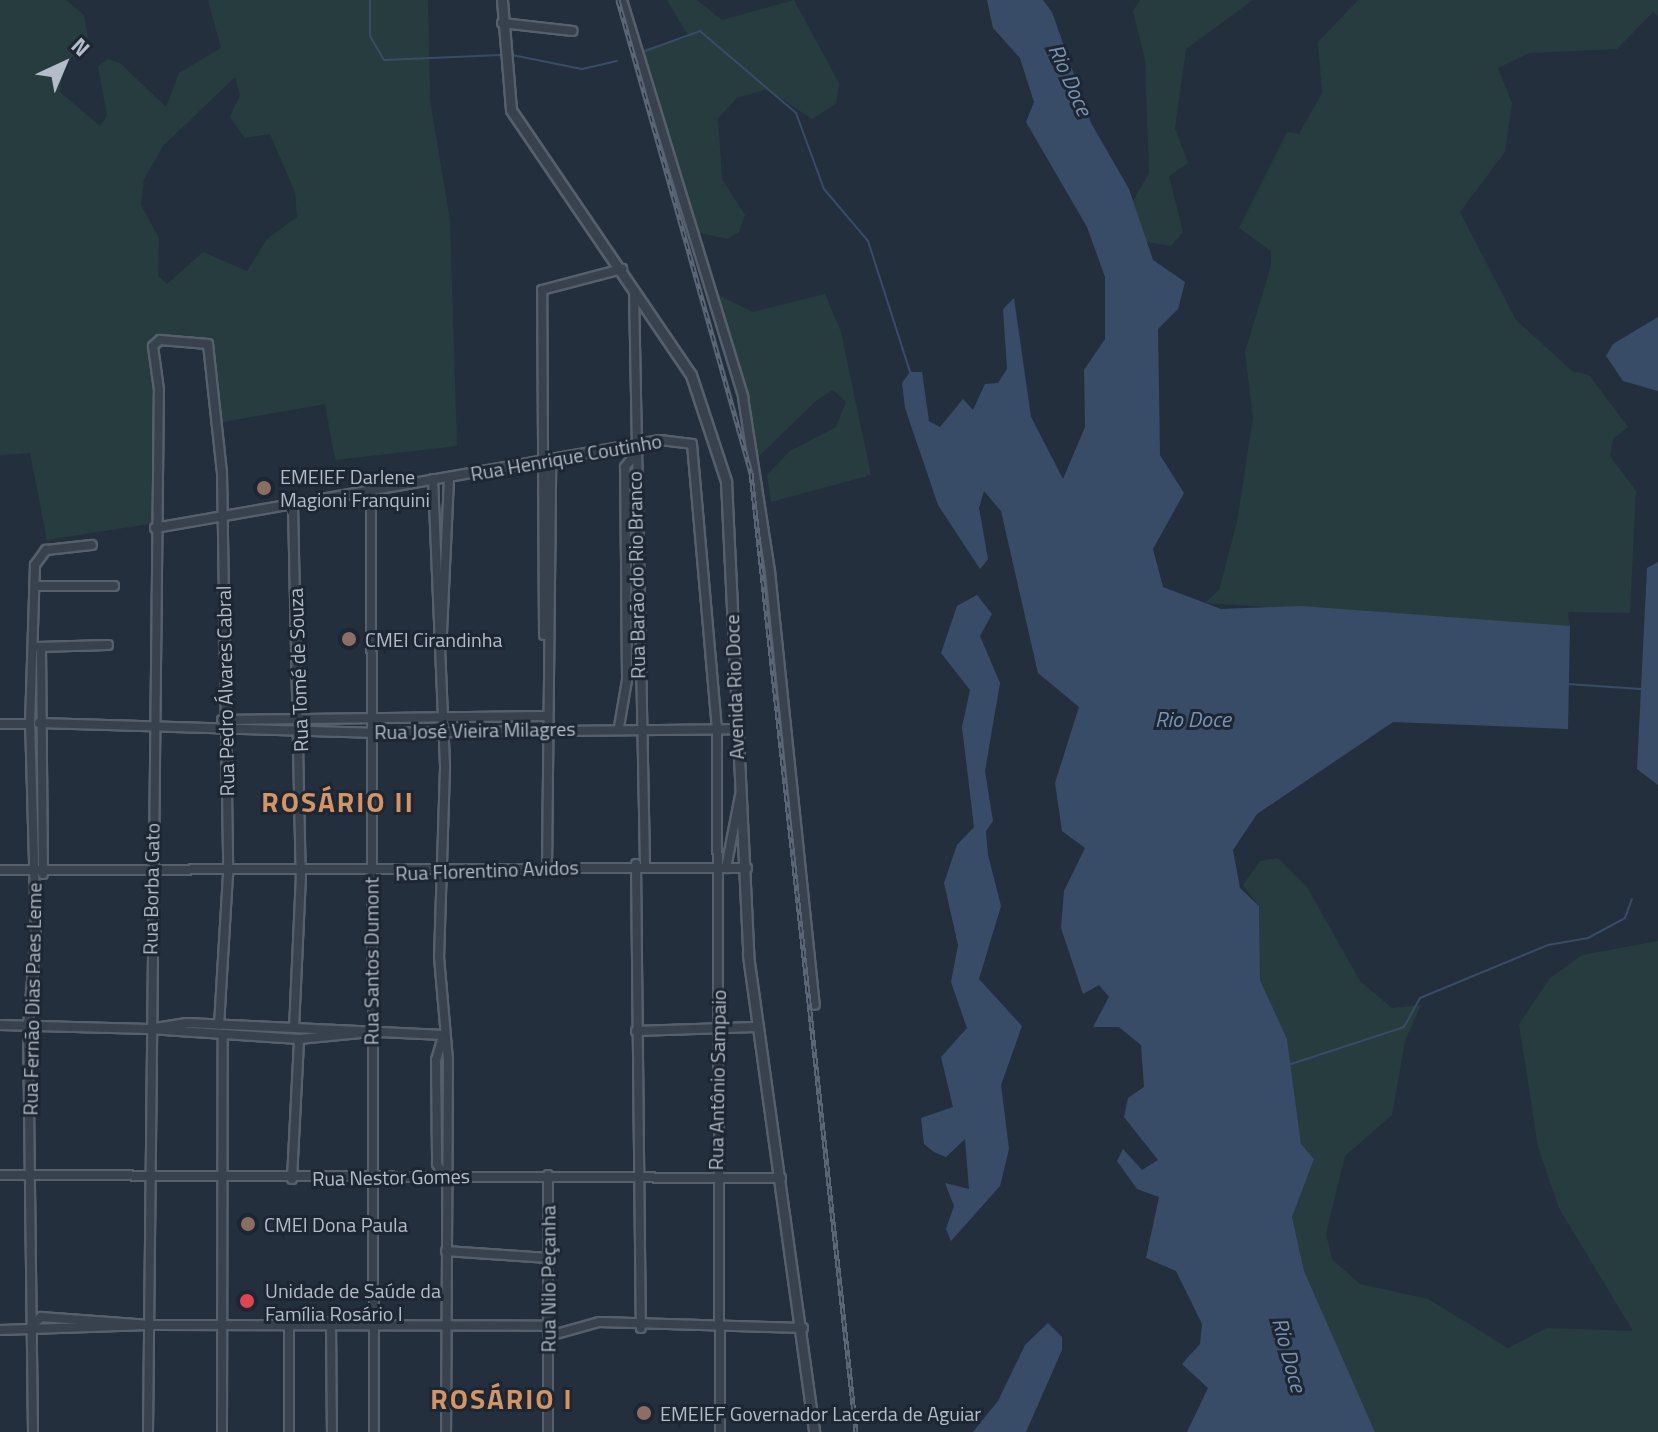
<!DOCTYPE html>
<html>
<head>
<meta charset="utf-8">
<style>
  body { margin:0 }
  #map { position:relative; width:1658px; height:1432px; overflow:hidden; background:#242f3e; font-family:"Titillium Web",sans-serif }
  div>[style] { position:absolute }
  .green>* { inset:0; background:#263c3f }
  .water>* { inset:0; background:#394c67 }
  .stream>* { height:2px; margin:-1px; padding:0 1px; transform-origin:1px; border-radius:1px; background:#394c67 }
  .roads { filter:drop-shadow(2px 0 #565f6c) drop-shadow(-2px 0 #565f6c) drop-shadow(0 2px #565f6c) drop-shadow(0 -2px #565f6c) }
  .minor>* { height:8px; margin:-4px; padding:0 4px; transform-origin:4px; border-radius:4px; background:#38414e }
  .tertiary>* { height:9px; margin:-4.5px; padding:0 4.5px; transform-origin:4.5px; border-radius:4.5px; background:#38414e }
  .rail>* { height:5px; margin-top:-2.5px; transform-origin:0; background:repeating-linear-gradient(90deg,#1d2633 0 6px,#5a6575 0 12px); box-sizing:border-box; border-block:2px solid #5a6575 }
  .dots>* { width:22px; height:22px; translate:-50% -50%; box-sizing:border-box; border:4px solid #1d2633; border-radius:50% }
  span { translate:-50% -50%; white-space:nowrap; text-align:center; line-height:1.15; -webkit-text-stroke:6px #1d2633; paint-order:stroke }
  .street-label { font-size:20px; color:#b4bcc9 }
  .poi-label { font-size:20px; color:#b4bcc9 }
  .left { translate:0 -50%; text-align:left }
  .water-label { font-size:22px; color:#7c92b1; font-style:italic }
  .district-label { font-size:28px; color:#d59563; font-weight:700; letter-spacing:2px }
  .north { position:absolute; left:24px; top:24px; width:80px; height:80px; -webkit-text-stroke:6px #1d2633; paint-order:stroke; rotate:44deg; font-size:22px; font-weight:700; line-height:32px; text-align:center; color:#b4bcc9 }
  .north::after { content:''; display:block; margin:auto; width:28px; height:36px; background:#b4bcc9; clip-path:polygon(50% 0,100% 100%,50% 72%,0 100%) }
</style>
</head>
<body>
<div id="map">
  <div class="green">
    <div style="clip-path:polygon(evenodd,0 0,66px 0,84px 15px,88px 37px,64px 68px,60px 92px,100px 126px,107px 116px,98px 66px,108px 59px,120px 63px,166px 107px,179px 73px,221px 48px,208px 0,428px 0,430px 101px,450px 220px,457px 446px,335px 460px,325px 404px,218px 423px,205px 341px,155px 347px,156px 523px,47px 540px,30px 453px,0 455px,0 0,235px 77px,240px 95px,230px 117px,245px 138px,270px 134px,295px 192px,297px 217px,267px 239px,247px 271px,203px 252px,167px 284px,158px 276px,159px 238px,141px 205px,144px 179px,163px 146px,235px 77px)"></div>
    <div style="clip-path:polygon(667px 0,697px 0,722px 20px,794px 0,839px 83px,836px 104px,812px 119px,767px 89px,737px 98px,718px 118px,722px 179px,745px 215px,739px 232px,727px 239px,692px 231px,638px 51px,689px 37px)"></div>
    <div style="clip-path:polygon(1140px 0,1253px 0,1186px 49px,1175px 128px,1188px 163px,1169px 176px,1183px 232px,1171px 246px,1146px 242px,1133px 201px,1149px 173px,1145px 59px,1133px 11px)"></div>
    <div style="clip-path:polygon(1358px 0,1658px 0,1658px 16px,1653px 12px,1617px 49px,1529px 53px,1498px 68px,1512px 103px,1505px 152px,1460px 212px,1516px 320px,1572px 371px,1589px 375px,1628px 427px,1613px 439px,1610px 456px,1636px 491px,1630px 613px,1568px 612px,1570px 626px,1205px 603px,1219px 590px,1237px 522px,1253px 418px,1245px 352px,1271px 266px,1271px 251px,1239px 228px,1287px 132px,1299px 134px,1322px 93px,1318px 42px)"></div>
    <div style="clip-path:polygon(710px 291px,753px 312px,825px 294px,841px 332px,871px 475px,771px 502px,767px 475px,790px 451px,836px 427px,846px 402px,833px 390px,818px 399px,755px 460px)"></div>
    <div style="clip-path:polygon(1278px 858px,1307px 887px,1360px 981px,1392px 1008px,1421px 1005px,1405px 1041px,1392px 1115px,1345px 1156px,1326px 1234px,1332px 1259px,1360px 1284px,1428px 1299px,1508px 1348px,1547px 1328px,1633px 1331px,1559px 1208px,1538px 1147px,1519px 1024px,1550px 978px,1582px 955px,1658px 941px,1658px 1432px,1375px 1432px,1304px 1271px,1292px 1217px,1314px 1159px,1301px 1145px,1287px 1039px,1260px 980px,1259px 906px,1243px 885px,1260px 861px)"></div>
  </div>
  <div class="water">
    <div style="clip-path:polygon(987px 0,1043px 0,1052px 12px,1091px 123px,1129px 189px,1153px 260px,1185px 282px,1178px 309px,1158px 329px,1160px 455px,1184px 493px,1153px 549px,1163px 587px,1221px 609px,1301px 606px,1570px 626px,1568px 729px,1393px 722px,1257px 814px,1233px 850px,1240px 888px,1259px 906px,1260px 980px,1287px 1039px,1301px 1144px,1314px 1159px,1292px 1217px,1304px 1271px,1375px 1432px,1187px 1432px,1208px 1388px,1182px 1364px,1200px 1344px,1202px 1324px,1176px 1271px,1146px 1258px,1159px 1197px,1137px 1189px,1117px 1161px,1123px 1149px,1142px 1170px,1158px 1160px,1124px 1117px,1128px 1098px,1144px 1087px,1141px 1045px,1119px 1027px,1093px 1027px,1109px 997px,1099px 985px,1083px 994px,1061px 928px,1064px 891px,1085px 848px,1062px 831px,1055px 783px,1079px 707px,1038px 673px,1001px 511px,984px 491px,979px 508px,988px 559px,980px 569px,938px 505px,905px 408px,902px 383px,910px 372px,922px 372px,929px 421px,940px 427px,963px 399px,973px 410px,985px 384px,998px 383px,1007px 369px,1003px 309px,1014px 298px,1031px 417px,1063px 479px,1085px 427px,1084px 370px,1105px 339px,1105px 277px,1087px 227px,1026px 122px,1034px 102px,1020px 58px,993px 28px)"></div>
    <div style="clip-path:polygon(1658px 317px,1658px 391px,1623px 381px,1606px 356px,1613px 344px)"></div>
    <div style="clip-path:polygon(1658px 562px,1658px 785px,1637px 769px,1647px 568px)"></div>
    <div style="clip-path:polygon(977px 595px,992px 614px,980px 636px,1000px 683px,985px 771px,993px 821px,986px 831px,988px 855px,1001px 906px,979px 979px,1022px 1026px,1001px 1085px,1009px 1149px,1000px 1186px,951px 1241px,946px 1229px,954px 1206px,945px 1183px,969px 1189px,965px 1139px,946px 1157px,934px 1152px,924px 1144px,921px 1118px,953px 1107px,941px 1057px,967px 1028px,951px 982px,958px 945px,944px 883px,957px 845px,974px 827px,962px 727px,970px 690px,941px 653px,957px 606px)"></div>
    <div style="clip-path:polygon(1048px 1323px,1062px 1337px,1062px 1350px,1026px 1432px,973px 1432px,998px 1401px,1025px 1345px)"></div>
  </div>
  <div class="stream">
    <div style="left:370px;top:0;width:36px;rotate:90deg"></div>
    <div style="left:370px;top:36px;width:28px;rotate:60deg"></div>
    <div style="left:384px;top:60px;width:117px;rotate:-2.4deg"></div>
    <div style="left:645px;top:51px;width:59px;rotate:-20deg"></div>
    <div style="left:700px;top:31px;width:126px;rotate:40.5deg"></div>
    <div style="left:796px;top:113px;width:81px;rotate:69.8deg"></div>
    <div style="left:824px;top:189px;width:68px;rotate:49.8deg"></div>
    <div style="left:868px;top:241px;width:138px;rotate:72.2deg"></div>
    <div style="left:512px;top:55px;width:71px;rotate:11.3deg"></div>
    <div style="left:582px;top:69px;width:36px;rotate:-13deg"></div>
    <div style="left:1567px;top:684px;width:74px;rotate:3.9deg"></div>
    <div style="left:1288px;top:1065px;width:122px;rotate:-18.1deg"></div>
    <div style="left:1404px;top:1027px;width:33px;rotate:-61deg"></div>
    <div style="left:1420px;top:998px;width:139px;rotate:-22.5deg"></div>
    <div style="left:1548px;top:945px;width:41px;rotate:-9.9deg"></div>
    <div style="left:1588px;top:938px;width:42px;rotate:-28.4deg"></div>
    <div style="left:1625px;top:918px;width:20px;rotate:-70deg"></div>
  </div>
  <div class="roads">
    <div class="minor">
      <div style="left:622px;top:0;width:415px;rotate:73deg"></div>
      <div style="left:743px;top:397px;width:177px;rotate:81.2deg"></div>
      <div style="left:770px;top:572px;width:435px;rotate:84.1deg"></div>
      <div style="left:502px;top:23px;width:71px;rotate:6.4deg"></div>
      <div style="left:634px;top:291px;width:573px;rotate:88.9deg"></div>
      <div style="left:433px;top:479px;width:289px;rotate:87.6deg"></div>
      <div style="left:445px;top:768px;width:189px;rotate:91.8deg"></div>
      <div style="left:439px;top:957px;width:102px;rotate:85deg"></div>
      <div style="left:448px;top:1059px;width:373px;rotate:90.3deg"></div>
      <div style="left:371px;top:490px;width:942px;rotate:89.82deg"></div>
      <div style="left:293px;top:505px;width:370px;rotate:88.8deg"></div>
      <div style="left:301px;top:875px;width:153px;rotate:92.6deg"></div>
      <div style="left:155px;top:528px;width:513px;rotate:-9.88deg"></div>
      <div style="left:660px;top:440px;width:32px;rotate:7deg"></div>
      <div style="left:692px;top:444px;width:286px;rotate:85deg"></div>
      <div style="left:717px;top:729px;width:703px;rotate:89.76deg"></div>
      <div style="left:35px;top:586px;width:79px"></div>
      <div style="left:442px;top:633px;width:156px;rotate:-87.4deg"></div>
      <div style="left:544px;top:635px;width:345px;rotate:-90.3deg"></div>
      <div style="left:542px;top:290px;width:83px;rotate:-14.7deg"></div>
      <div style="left:38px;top:647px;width:70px;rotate:-1.6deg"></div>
      <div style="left:41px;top:647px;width:227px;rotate:89.5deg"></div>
      <div style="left:222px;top:720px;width:323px;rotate:-0.7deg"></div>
      <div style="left:39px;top:723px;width:331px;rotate:1.7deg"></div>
      <div style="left:370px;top:733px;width:364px;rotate:-0.6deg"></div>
      <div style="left:0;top:724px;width:30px"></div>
      <div style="left:619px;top:727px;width:48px;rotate:-80.3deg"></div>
      <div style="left:627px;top:680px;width:213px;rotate:-90.5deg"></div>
      <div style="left:625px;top:467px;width:14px;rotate:-51deg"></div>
      <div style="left:636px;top:864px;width:464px;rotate:89.4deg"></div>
      <div style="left:726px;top:868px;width:74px;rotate:-79.1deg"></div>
      <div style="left:547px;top:869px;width:410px;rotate:-89.4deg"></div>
      <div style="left:0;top:870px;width:747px;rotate:-0.15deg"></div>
      <div style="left:0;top:1025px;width:149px;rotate:1.5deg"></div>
      <div style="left:149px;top:1029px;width:38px;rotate:-9deg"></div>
      <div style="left:187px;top:1023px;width:257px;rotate:2.7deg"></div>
      <div style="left:149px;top:1029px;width:150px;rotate:3.8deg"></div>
      <div style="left:299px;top:1039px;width:72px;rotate:-5.6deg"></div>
      <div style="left:636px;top:1031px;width:119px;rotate:-1.9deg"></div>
      <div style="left:443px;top:1036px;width:25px;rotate:106deg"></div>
      <div style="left:436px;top:1060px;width:104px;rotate:89.4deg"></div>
      <div style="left:437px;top:1164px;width:14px;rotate:60deg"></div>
      <div style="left:0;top:1175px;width:781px;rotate:0.22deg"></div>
      <div style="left:548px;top:1175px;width:257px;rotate:90deg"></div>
      <div style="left:292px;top:1179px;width:140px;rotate:-87.1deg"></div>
      <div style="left:446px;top:1251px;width:102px;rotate:3.9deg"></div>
      <div style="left:331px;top:1322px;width:110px;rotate:89.5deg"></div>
      <div style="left:31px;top:1327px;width:14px;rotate:-45deg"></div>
      <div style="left:41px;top:1317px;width:109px;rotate:4.2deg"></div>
      <div style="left:150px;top:1325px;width:400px;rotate:0.1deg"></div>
      <div style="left:0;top:1330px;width:149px;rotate:-1.9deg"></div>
      <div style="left:549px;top:1336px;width:52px;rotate:-15.6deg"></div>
      <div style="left:599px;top:1322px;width:204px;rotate:1.7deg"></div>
      <div style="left:33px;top:1432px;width:406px;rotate:-90.7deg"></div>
      <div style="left:28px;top:1026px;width:92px;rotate:-85deg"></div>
      <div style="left:36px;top:934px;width:210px;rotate:-91.6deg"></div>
      <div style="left:30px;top:724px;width:159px;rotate:-88.2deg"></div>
      <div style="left:35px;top:565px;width:19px;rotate:-54deg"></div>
      <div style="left:46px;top:550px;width:46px;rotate:-6.2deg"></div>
      <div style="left:148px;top:1432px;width:1042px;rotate:-89.4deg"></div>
      <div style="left:159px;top:390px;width:44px;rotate:-97.8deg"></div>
      <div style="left:153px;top:346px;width:9px;rotate:-41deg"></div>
      <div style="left:160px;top:340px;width:48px;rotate:4.8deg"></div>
      <div style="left:208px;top:344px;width:129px;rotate:83.8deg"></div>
      <div style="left:222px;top:472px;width:402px;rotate:89.1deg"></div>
      <div style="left:228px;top:874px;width:151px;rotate:93.4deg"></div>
      <div style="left:222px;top:1432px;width:398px;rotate:-89.9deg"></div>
      <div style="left:289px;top:1432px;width:110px;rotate:-90deg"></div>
    </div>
    <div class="tertiary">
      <div style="left:502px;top:0;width:110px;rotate:85.3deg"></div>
      <div style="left:511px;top:110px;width:320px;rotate:55.8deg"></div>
      <div style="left:691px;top:375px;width:112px;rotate:71.7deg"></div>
      <div style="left:726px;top:481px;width:475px;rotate:87.3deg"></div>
      <div style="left:748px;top:955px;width:482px;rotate:82.1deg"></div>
    </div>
  </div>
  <div class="rail">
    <div style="left:618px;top:0;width:491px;rotate:74.3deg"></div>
    <div style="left:751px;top:473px;width:965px;rotate:83.75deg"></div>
  </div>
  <div class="dots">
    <div style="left:264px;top:488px;background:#8d6e63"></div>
    <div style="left:349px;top:639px;background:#8d6e63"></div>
    <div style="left:248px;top:1224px;background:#8d6e63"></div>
    <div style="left:247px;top:1301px;background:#e0444e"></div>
    <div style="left:644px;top:1413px;background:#8d6e63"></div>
  </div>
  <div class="street-label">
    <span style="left:566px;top:457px;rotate:-10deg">Rua Henrique Coutinho</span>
    <span style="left:636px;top:575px;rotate:-91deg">Rua Barão do Rio Branco</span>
    <span style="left:298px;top:670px;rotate:-92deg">Rua Tomé de Souza</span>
    <span style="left:734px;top:687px;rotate:-92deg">Avenida Rio Doce</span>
    <span style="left:225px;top:691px;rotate:-91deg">Rua Pedro Álvares Cabral</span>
    <span style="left:475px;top:730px;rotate:-1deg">Rua José Vieira Milagres</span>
    <span style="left:487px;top:870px;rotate:-2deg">Rua Florentino Avidos</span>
    <span style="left:151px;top:889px;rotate:-89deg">Rua Borba Gato</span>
    <span style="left:371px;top:961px;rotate:-90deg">Rua Santos Dumont</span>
    <span style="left:32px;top:999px;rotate:-89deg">Rua Fernão Dias Paes Leme</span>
    <span style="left:717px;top:1080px;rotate:-89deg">Rua Antônio Sampaio</span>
    <span style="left:391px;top:1177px;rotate:-1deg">Rua Nestor Gomes</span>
    <span style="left:548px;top:1279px;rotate:-90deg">Rua Nilo Peçanha</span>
  </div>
  <div class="poi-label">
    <span class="left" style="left:280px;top:488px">EMEIEF Darlene<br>Magioni Franquini</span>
    <span class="left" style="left:365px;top:639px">CMEI Cirandinha</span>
    <span class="left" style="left:264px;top:1224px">CMEI Dona Paula</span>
    <span class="left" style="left:265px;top:1302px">Unidade de Saúde da<br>Família Rosário I</span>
    <span class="left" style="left:660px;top:1413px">EMEIEF Governador Lacerda de Aguiar</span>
  </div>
  <div class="water-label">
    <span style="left:1070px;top:80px;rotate:66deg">Rio Doce</span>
    <span style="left:1193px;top:720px">Rio Doce</span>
    <span style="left:1289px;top:1355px;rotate:75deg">Rio Doce</span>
  </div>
  <div class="district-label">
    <span style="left:338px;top:802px">ROSÁRIO II</span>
    <span style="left:502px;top:1399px">ROSÁRIO I</span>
  </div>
  <div class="north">N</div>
</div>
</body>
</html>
